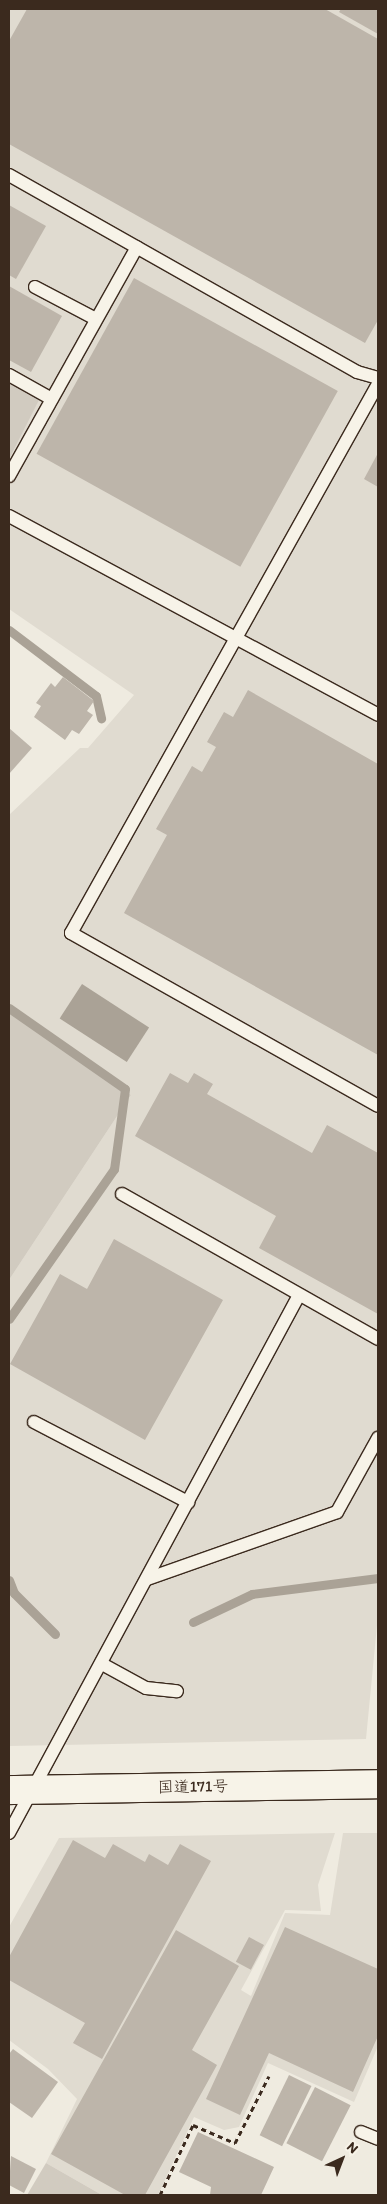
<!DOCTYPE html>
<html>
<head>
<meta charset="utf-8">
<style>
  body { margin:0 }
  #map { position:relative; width:387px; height:2204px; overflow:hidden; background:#efebe0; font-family:Itim,"Klee One",sans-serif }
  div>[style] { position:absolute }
  .built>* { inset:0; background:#e0dbd0 }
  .green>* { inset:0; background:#d1cbc0 }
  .water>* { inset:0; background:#aaa296; transform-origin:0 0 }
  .stream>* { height:9px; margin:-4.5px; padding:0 4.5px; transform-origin:4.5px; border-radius:4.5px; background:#aaa296 }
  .building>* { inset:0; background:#bdb5aa; transform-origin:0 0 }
  .path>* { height:3px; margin-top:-1.5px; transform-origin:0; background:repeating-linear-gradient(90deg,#3b2a1e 0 5px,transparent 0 9px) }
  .roads { filter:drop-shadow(1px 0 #3b2a1e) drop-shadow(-1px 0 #3b2a1e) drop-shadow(0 1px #3b2a1e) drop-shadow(0 -1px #3b2a1e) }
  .service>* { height:12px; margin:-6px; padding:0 6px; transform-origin:6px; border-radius:6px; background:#f7f3e8 }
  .trunk>* { height:28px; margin:-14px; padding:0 14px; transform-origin:14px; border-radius:14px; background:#f7f3e8 }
  span { translate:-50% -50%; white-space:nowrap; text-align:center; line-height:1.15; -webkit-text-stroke:4.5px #f7f3e8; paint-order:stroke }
  .street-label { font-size:16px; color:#3b2a1e }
  .frame { position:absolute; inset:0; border:10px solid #3b2a1e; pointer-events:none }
  .north { position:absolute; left:317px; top:2134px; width:50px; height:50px; -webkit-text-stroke:4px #f7f3e8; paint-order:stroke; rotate:43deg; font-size:14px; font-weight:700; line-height:20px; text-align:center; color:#3b2a1e }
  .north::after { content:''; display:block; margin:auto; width:18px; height:22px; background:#3b2a1e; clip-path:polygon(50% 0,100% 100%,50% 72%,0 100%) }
</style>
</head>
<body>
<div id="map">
  <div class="built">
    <div style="clip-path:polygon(9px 9px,378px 9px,378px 1615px,366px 1739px,9px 1746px,9px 1280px,131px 1095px,9px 1009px,9px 815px,80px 748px,88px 748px,134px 695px,9px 609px)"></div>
    <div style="clip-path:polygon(335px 1833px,318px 1885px,321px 1911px,285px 1910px,241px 1990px,251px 1996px,285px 1913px,330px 1915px,343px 1833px,378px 1833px,378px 2046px,354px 2102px,268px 2063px,239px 2127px,224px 2130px,194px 2117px,158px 2195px,102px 2195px,46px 2163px,77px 2099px,48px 2069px,9px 2040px,9px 1927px,59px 1838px)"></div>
  </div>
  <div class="green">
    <div style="clip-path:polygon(9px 383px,39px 400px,9px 459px)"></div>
    <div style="clip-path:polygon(9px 1009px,131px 1095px,9px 1280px)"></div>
    <div style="clip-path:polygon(46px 2163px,102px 2195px,27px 2195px)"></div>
  </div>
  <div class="water">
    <div style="left:82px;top:984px;width:80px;height:41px;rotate:33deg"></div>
  </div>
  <div class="stream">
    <div style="left:9px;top:630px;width:109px;rotate:37.2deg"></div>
    <div style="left:96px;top:696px;width:23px;rotate:77deg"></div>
    <div style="left:9px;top:1008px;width:141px;rotate:34.9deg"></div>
    <div style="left:125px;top:1089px;width:81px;rotate:97.8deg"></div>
    <div style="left:114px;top:1169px;width:183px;rotate:125deg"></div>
    <div style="left:9px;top:1580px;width:14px;rotate:69deg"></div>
    <div style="left:14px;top:1593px;width:58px;rotate:45deg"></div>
    <div style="left:193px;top:1622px;width:65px;rotate:-25.4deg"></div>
    <div style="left:252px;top:1594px;width:127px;rotate:-7.2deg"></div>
  </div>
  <div class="building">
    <div style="clip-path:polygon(27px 9px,325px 9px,378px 39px,378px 320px,365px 343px,9px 144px,9px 41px)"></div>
    <div style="clip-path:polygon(341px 9px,378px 9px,378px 34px,339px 12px)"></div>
    <div style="clip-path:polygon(9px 205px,46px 226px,16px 279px,9px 275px)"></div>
    <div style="left:134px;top:278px;width:233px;height:201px;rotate:29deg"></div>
    <div style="clip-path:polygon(9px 286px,62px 316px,31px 372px,9px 360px)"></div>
    <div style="clip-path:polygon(378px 453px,378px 487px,364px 479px)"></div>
    <div style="clip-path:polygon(63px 677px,94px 701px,87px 711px,93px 715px,79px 734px,72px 730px,65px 740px,34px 717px,41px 706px,36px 703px,51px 683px,55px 687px)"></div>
    <div style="clip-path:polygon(248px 690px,378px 764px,378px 1055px,124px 913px,167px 835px,156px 829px,192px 766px,202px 772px,216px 747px,207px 742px,224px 712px,233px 717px)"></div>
    <div style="clip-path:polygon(9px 728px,32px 748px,9px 774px)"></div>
    <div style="clip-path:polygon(170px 1073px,188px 1083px,194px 1073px,213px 1084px,207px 1094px,312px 1153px,327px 1125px,378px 1153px,378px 1314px,259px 1248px,276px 1216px,135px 1136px)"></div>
    <div style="clip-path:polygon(114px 1239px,223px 1300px,145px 1440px,10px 1364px,60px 1274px,87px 1289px)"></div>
    <div style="clip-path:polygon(73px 1840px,105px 1858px,113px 1844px,145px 1862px,149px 1854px,168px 1865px,180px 1844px,211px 1861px,102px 2059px,73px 2043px,85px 2023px,9px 1980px,9px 1957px)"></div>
    <div style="clip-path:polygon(285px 1927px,378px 1969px,378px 2036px,353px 2092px,269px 2053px,240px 2115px,206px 2099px)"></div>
    <div style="clip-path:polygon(176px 1930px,239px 1966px,192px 2050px,217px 2065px,145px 2195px,125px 2195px,51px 2154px)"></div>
    <div style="left:249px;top:1937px;width:17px;height:28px;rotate:28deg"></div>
    <div style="clip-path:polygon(13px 2049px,58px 2082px,32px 2118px,9px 2102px,9px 2054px)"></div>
    <div style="left:289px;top:2075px;width:25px;height:67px;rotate:26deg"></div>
    <div style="left:315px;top:2087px;width:40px;height:63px;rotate:27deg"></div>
    <div style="clip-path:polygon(198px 2132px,274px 2167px,261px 2195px,210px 2195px,211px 2187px,179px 2172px)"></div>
    <div style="clip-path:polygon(11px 2156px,36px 2169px,24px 2193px,9px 2185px)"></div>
  </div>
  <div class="path">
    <div style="left:160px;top:2195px;width:77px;rotate:-64.8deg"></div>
    <div style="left:193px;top:2125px;width:46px;rotate:23.2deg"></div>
    <div style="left:235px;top:2143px;width:75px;rotate:-63.1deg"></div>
  </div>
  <div class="roads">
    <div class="service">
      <div style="left:9px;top:175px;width:400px;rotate:29.5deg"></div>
      <div style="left:357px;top:372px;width:22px;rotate:16deg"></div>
      <div style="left:35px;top:287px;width:69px;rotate:27.7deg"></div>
      <div style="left:9px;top:375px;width:49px;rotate:29.2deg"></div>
      <div style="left:378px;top:384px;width:629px;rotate:119.21deg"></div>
      <div style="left:71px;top:933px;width:352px;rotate:29.4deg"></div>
      <div style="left:9px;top:476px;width:262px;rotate:-60.8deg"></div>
      <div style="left:9px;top:516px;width:419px;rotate:28.3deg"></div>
      <div style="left:122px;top:1194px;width:294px;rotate:29.5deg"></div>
      <div style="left:34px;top:1422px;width:174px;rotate:27.5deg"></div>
      <div style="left:147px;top:1579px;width:201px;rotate:-19.4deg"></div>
      <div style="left:337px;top:1512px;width:85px;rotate:-61deg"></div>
      <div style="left:102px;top:1664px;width:50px;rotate:28.6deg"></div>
      <div style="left:146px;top:1688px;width:31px;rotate:6deg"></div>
      <div style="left:9px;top:1833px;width:611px;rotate:-61.67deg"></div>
      <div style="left:361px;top:2132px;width:18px;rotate:22deg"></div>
    </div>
    <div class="trunk">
      <div style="left:9px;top:1790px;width:369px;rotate:-0.9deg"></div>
    </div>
  </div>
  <div class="street-label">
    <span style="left:193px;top:1787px;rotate:-1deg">国道171号</span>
  </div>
  <div class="frame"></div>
  <div class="north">N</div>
</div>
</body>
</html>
